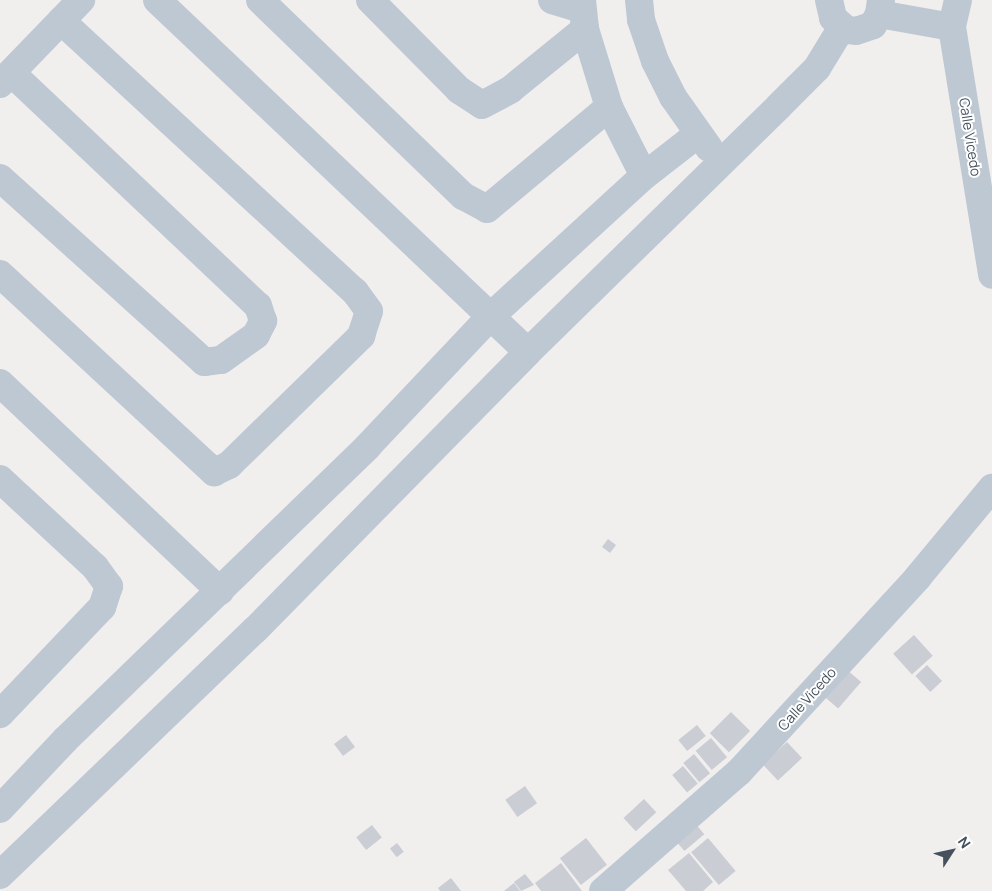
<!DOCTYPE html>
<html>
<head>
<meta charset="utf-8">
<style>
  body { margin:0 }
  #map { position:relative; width:992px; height:891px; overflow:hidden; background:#f1eeee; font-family:Manrope,sans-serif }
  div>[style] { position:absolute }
  .building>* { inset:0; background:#cacdd4; transform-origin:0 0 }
  .minor>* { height:28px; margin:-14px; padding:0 14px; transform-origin:14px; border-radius:14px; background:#bec8d2 }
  span { translate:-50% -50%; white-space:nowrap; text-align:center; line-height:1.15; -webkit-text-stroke:4px #fff; paint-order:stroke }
  .street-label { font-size:14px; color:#45515d }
  .north { position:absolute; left:927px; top:826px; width:50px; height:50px; -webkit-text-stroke:4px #fff; paint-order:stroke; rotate:55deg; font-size:14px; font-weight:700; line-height:20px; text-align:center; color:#45515d }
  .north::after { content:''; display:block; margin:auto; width:18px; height:22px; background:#45515d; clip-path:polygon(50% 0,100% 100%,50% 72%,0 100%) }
</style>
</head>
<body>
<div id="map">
  <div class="building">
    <div style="left:608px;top:539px;width:10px;height:10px;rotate:37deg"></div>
    <div style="left:914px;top:635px;width:28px;height:28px;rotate:48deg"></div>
    <div style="left:927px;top:665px;width:22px;height:16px;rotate:47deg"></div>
    <div style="left:846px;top:669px;width:20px;height:35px;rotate:41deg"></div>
    <div style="left:731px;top:712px;width:27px;height:30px;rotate:45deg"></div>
    <div style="left:697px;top:725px;width:14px;height:24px;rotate:51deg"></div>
    <div style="left:346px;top:735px;width:15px;height:15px;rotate:53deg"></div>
    <div style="left:711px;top:738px;width:25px;height:20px;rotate:50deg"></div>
    <div style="left:787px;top:742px;width:22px;height:33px;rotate:47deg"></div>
    <div style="left:694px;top:754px;width:25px;height:14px;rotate:50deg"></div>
    <div style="left:683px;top:766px;width:23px;height:14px;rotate:50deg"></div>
    <div style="left:525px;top:786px;width:21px;height:24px;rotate:55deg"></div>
    <div style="left:644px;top:799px;width:18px;height:28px;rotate:47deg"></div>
    <div style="left:694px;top:822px;width:16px;height:26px;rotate:50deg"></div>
    <div style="left:372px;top:825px;width:16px;height:20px;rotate:52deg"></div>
    <div style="left:586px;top:838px;width:34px;height:33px;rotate:52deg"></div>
    <div style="left:708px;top:838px;width:43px;height:22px;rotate:50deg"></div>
    <div style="left:397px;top:843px;width:11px;height:9px;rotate:52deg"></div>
    <div style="clip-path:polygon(689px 853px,713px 882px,703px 891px,686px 891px,668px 870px)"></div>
    <div style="clip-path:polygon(561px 863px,582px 891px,541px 891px,535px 883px)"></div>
    <div style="clip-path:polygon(525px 874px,534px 885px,521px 891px,514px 882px)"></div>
    <div style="clip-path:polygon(451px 878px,461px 891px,440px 891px,438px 888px)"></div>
    <div style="clip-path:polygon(514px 883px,520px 891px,504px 891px)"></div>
  </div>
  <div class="minor">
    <div style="left:157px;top:0;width:511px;rotate:43.49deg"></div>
    <div style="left:260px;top:0;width:282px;rotate:44deg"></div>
    <div style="left:463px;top:196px;width:27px;rotate:28deg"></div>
    <div style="left:487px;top:209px;width:159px;rotate:-39.9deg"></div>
    <div style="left:370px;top:0;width:127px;rotate:45.3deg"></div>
    <div style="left:459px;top:90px;width:27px;rotate:33deg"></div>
    <div style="left:482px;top:105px;width:32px;rotate:-28deg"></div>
    <div style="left:510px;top:90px;width:97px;rotate:-39.1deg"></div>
    <div style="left:552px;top:0;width:31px;rotate:17deg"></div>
    <div style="left:582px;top:0;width:29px;rotate:84deg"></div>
    <div style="left:585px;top:29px;width:82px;rotate:72.9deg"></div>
    <div style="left:609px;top:107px;width:77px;rotate:63.1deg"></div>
    <div style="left:639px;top:0;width:20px;rotate:84deg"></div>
    <div style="left:641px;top:20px;width:43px;rotate:71.1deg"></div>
    <div style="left:655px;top:61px;width:40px;rotate:63.4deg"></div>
    <div style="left:673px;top:97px;width:62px;rotate:54.8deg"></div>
    <div style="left:829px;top:0;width:18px;rotate:77deg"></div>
    <div style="left:833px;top:18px;width:18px;rotate:41deg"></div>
    <div style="left:847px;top:30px;width:9px;rotate:6deg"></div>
    <div style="left:856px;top:31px;width:18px;rotate:-19deg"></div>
    <div style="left:873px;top:25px;width:13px;rotate:-61deg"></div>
    <div style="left:879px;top:14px;width:14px;rotate:-82deg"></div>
    <div style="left:958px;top:0;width:28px;rotate:103deg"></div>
    <div style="left:952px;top:27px;width:251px;rotate:80.8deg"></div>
    <div style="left:879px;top:14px;width:74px;rotate:10.1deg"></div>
    <div style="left:0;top:84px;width:117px;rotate:-46deg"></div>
    <div style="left:0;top:178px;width:275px;rotate:42deg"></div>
    <div style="left:204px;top:362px;width:17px;rotate:-7deg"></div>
    <div style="left:221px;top:360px;width:43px;rotate:-35.5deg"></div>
    <div style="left:256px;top:335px;width:16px;rotate:-63deg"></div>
    <div style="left:263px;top:321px;width:16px;rotate:-108deg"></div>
    <div style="left:258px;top:306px;width:339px;rotate:-136.6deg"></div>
    <div style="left:0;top:274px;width:292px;rotate:42.8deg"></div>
    <div style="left:214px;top:472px;width:17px;rotate:-25deg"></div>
    <div style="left:229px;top:465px;width:185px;rotate:-44.3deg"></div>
    <div style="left:361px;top:336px;width:26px;rotate:-72deg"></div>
    <div style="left:369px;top:311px;width:24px;rotate:-126deg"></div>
    <div style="left:355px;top:292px;width:400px;rotate:-137.3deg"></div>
    <div style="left:0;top:383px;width:303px;rotate:43.4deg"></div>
    <div style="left:0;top:479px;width:129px;rotate:42.8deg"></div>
    <div style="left:95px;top:567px;width:24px;rotate:54deg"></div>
    <div style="left:109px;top:586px;width:22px;rotate:108deg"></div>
    <div style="left:102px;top:607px;width:148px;rotate:133.6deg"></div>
    <div style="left:0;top:809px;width:95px;rotate:-46.7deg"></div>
    <div style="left:65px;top:740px;width:422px;rotate:-44.1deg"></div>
    <div style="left:368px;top:446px;width:179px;rotate:-46.6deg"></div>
    <div style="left:491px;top:316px;width:207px;rotate:-42.5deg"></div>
    <div style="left:644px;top:176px;width:68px;rotate:-37.9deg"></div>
    <div style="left:0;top:875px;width:354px;rotate:-43.9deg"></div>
    <div style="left:255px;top:630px;width:390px;rotate:-45.5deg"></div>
    <div style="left:528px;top:352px;width:351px;rotate:-44.4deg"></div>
    <div style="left:779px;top:106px;width:54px;rotate:-45deg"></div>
    <div style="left:817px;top:68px;width:48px;rotate:-58.6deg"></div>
    <div style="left:603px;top:891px;width:181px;rotate:-41.2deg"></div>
    <div style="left:739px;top:772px;width:265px;rotate:-47.4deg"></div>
    <div style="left:918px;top:577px;width:116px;rotate:-50.3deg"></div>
  </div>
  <div class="street-label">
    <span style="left:970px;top:137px;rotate:81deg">Calle Vicedo</span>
    <span style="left:807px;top:699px;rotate:-48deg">Calle Vicedo</span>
  </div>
  <div class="north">N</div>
</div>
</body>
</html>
